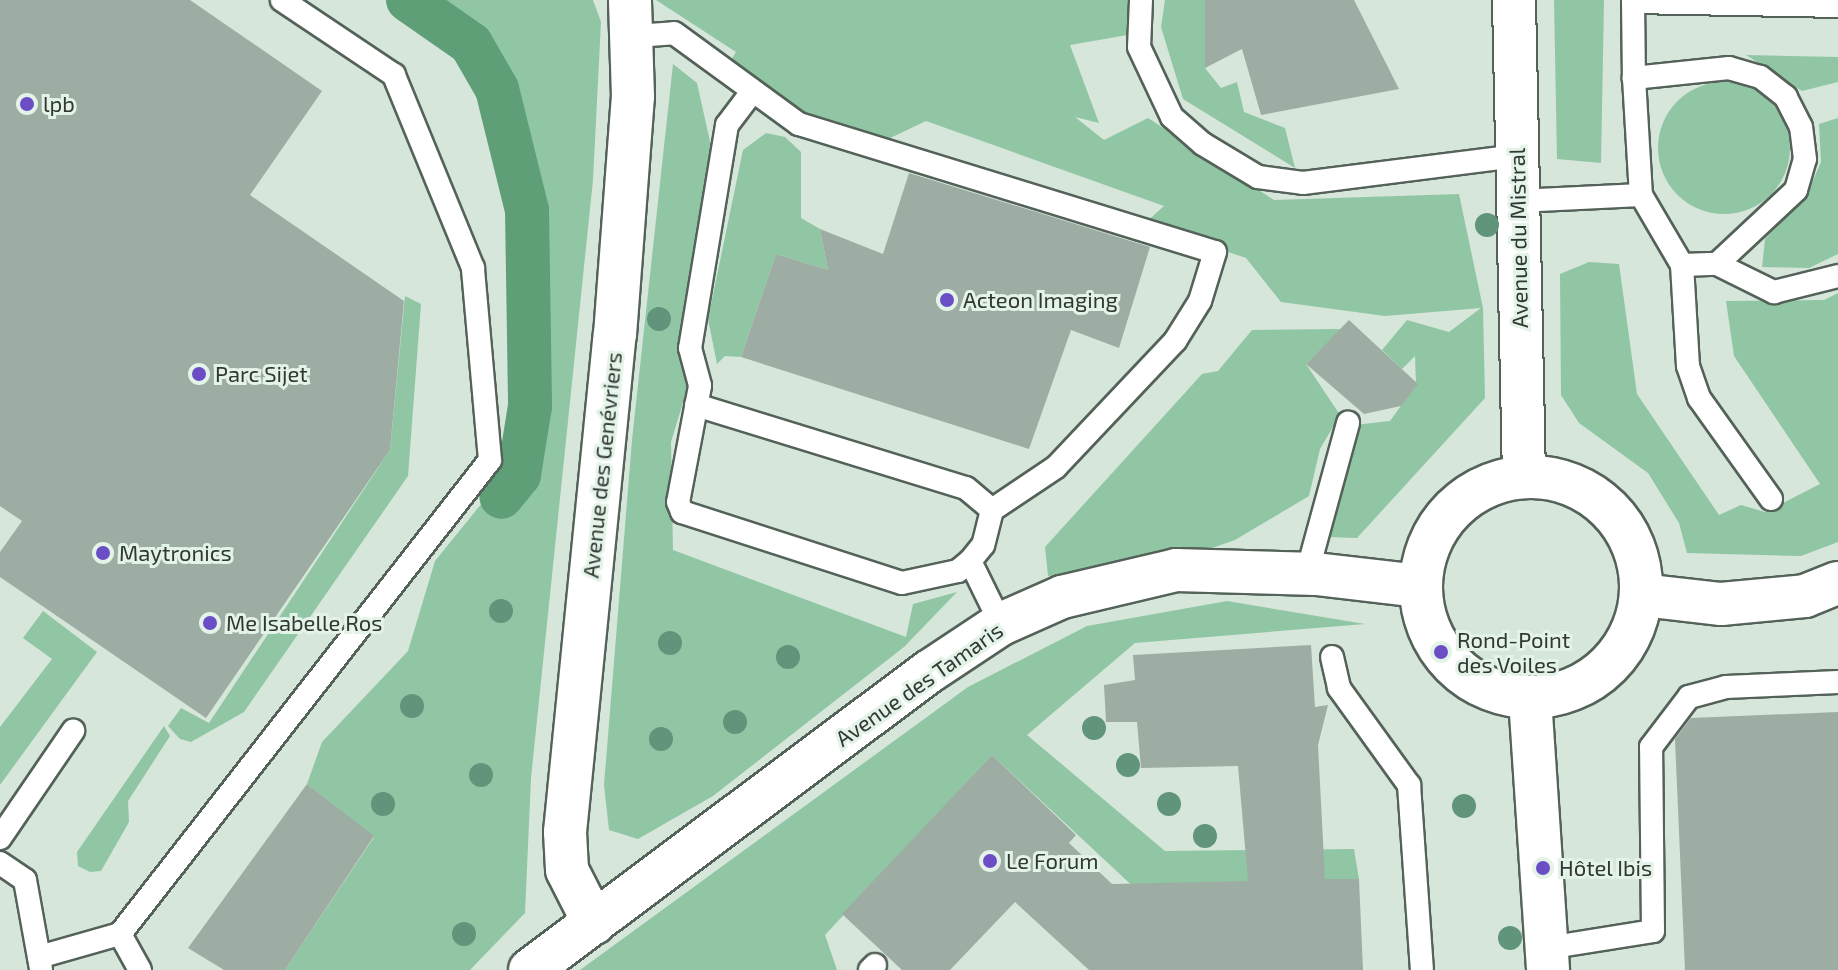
<!DOCTYPE html>
<html>
<head>
<meta charset="utf-8">
<style>
  body { margin:0 }
  #map { position:relative; width:1838px; height:970px; overflow:hidden; background:#d6e6db; font-family:"Exo 2",sans-serif }
  div>[style] { position:absolute }
  .green>* { inset:0; background:#91c6a4 }
  .round { border-radius:50% }
  .canal>* { height:44px; margin:-22px; padding:0 22px; transform-origin:22px; border-radius:22px; background:#5f9f78 }
  .building>* { inset:0; background:#9eada3 }
  .roads { filter:drop-shadow(2px 0 #546259) drop-shadow(-2px 0 #546259) drop-shadow(0 2px #546259) drop-shadow(0 -2px #546259) }
  .service>* { height:22px; margin:-11px; padding:0 11px; transform-origin:11px; border-radius:11px; background:#fff }
  .minor>* { height:42px; margin:-21px; padding:0 21px; transform-origin:21px; border-radius:21px; background:#fff }
  .minor>.ring { margin:-21px; padding:0; box-sizing:content-box; background:none; border:42px solid #fff; border-radius:50% }
  .trees>* { width:24px; height:24px; margin:-12px; border-radius:50%; background:#60957c }
  .dots>* { width:22px; height:22px; translate:-50% -50%; box-sizing:border-box; border:4px solid #e3f3e8; border-radius:50% }
  span { translate:-50% -50%; white-space:nowrap; text-align:center; line-height:1.15; -webkit-text-stroke:6px #e3f3e8; paint-order:stroke }
  .poi-label { font-size:22px; color:#313733 }
  .left { translate:0 -50%; text-align:left }
  .street-label { font-size:22px; color:#313733 }
</style>
</head>
<body>
<div id="map">
  <div class="green">
    <div style="clip-path:polygon(423px 0,593px 0,601px 22px,593px 180px,531px 778px,525px 913px,470px 970px,285px 970px,374px 837px,307px 784px,322px 742px,408px 651px,435px 561px,482px 503px,509px 505px,530px 476px,545px 397px,537px 205px,515px 98px,477px 37px)"></div>
    <div style="clip-path:polygon(656px 0,1136px 0,1139px 33px,1070px 45px,1099px 123px,1075px 117px,1104px 140px,1148px 118px,1274px 200px,1459px 194px,1483px 308px,1485px 398px,1357px 538px,1328px 537px,1354px 425px,1390px 421px,1416px 385px,1415px 356px,1402px 369px,1382px 350px,1407px 320px,1449px 332px,1481px 308px,1385px 316px,1281px 302px,1246px 258px,1144px 224px,1164px 206px,926px 121px,886px 140px,804px 115px,730px 62px,736px 52px)"></div>
    <div style="clip-path:polygon(1165px 0,1205px 0,1205px 68px,1221px 88px,1237px 82px,1244px 112px,1285px 128px,1295px 168px,1183px 99px,1161px 27px)"></div>
    <div style="clip-path:polygon(1554px 0,1604px 0,1601px 163px,1557px 159px)"></div>
    <div style="clip-path:polygon(1746px 55px,1838px 57px,1838px 82px,1802px 91px)"></div>
    <div style="clip-path:polygon(673px 64px,697px 83px,711px 146px,679px 343px,688px 386px,671px 442px,673px 550px,906px 637px,913px 604px,957px 592px,904px 647px,713px 796px,638px 839px,609px 830px,604px 785px,632px 440px)"></div>
    <div class="round" style="left:1658px;top:82px;width:132px;height:132px"></div>
    <div style="clip-path:polygon(1838px 118px,1838px 254px,1809px 268px,1762px 267px,1765px 239px,1806px 196px,1821px 162px,1819px 124px)"></div>
    <div style="clip-path:polygon(766px 133px,785px 137px,801px 152px,801px 218px,820px 229px,828px 270px,776px 254px,741px 357px,725px 356px,717px 364px,708px 319px,743px 150px)"></div>
    <div style="clip-path:polygon(1589px 262px,1619px 264px,1637px 394px,1719px 515px,1741px 505px,1765px 512px,1820px 484px,1734px 356px,1726px 301px,1824px 300px,1838px 293px,1838px 542px,1801px 556px,1687px 553px,1679px 523px,1648px 473px,1579px 423px,1561px 395px,1560px 274px)"></div>
    <div style="clip-path:polygon(405px 296px,421px 304px,408px 476px,244px 712px,191px 742px,180px 739px,168px 726px,181px 708px,209px 723px,390px 450px)"></div>
    <div style="clip-path:polygon(1341px 329px,1306px 364px,1340px 415px,1320px 449px,1309px 496px,1235px 540px,1170px 563px,1048px 576px,1045px 547px,1202px 374px,1218px 371px,1252px 330px)"></div>
    <div style="clip-path:polygon(1227px 601px,1365px 624px,1135px 643px,1027px 735px,1165px 851px,1354px 849px,1359px 879px,1139px 892px,992px 755px,825px 935px,837px 970px,580px 970px,968px 687px,1087px 626px)"></div>
    <div style="clip-path:polygon(43px 611px,97px 652px,0 785px,0 727px,52px 659px,23px 638px)"></div>
    <div style="clip-path:polygon(164px 726px,170px 736px,128px 801px,129px 822px,101px 871px,90px 872px,78px 866px,77px 852px)"></div>
  </div>
  <div class="canal">
    <div style="left:408px;top:0;width:77px;rotate:34.9deg"></div>
    <div style="left:471px;top:44px;width:52px;rotate:60deg"></div>
    <div style="left:497px;top:89px;width:125px;rotate:76.1deg"></div>
    <div style="left:527px;top:210px;width:196px;rotate:89.1deg"></div>
    <div style="left:530px;top:406px;width:70px;rotate:99.1deg"></div>
    <div style="left:519px;top:475px;width:28px;rotate:129deg"></div>
  </div>
  <div class="building">
    <div style="clip-path:polygon(0 0,190px 0,322px 91px,250px 195px,404px 301px,390px 450px,206px 718px,0 577px,0 552px,22px 521px,0 506px)"></div>
    <div style="clip-path:polygon(1205px 0,1354px 0,1399px 89px,1261px 115px,1242px 49px,1205px 68px)"></div>
    <div style="clip-path:polygon(909px 173px,1150px 247px,1119px 348px,1071px 330px,1029px 449px,741px 357px,776px 254px,828px 270px,820px 229px,883px 254px)"></div>
    <div style="clip-path:polygon(1349px 320px,1418px 384px,1401px 406px,1364px 414px,1306px 364px)"></div>
    <div style="clip-path:polygon(1311px 645px,1315px 707px,1328px 705px,1318px 745px,1325px 879px,1359px 879px,1363px 970px,1089px 970px,1015px 902px,950px 970px,902px 970px,842px 914px,992px 755px,1076px 835px,1069px 843px,1112px 884px,1248px 881px,1238px 766px,1141px 768px,1137px 722px,1106px 722px,1104px 685px,1135px 680px,1133px 655px)"></div>
    <div style="clip-path:polygon(1838px 712px,1838px 970px,1685px 970px,1675px 739px,1691px 718px)"></div>
    <div style="clip-path:polygon(307px 784px,374px 836px,285px 970px,224px 970px,188px 948px)"></div>
  </div>
  <div class="roads">
    <div class="service">
      <div style="left:1141px;top:0;width:47px;rotate:92.4deg"></div>
      <div style="left:1139px;top:47px;width:77px;rotate:64.8deg"></div>
      <div style="left:1172px;top:117px;width:41px;rotate:41.1deg"></div>
      <div style="left:1203px;top:144px;width:64px;rotate:31deg"></div>
      <div style="left:1258px;top:177px;width:45px;rotate:7.6deg"></div>
      <div style="left:1303px;top:183px;width:216px;rotate:-7.2deg"></div>
      <div style="left:1633px;top:0;width:78px;rotate:89.3deg"></div>
      <div style="left:1633px;top:2px;width:205px;rotate:1.1deg"></div>
      <div style="left:635px;top:36px;width:39px;rotate:-4deg"></div>
      <div style="left:674px;top:33px;width:155px;rotate:36.1deg"></div>
      <div style="left:799px;top:124px;width:435px;rotate:17.1deg"></div>
      <div style="left:1215px;top:252px;width:51px;rotate:107deg"></div>
      <div style="left:1200px;top:301px;width:47px;rotate:122deg"></div>
      <div style="left:1175px;top:341px;width:173px;rotate:133.4deg"></div>
      <div style="left:1056px;top:467px;width:77px;rotate:146.1deg"></div>
      <div style="left:992px;top:510px;width:36px;rotate:104deg"></div>
      <div style="left:983px;top:545px;width:21px;rotate:129deg"></div>
      <div style="left:970px;top:561px;width:70px;rotate:63.8deg"></div>
      <div style="left:752px;top:92px;width:41px;rotate:127.1deg"></div>
      <div style="left:727px;top:125px;width:226px;rotate:99.4deg"></div>
      <div style="left:690px;top:348px;width:39px;rotate:75deg"></div>
      <div style="left:700px;top:386px;width:118px;rotate:100.7deg"></div>
      <div style="left:678px;top:502px;width:11px;rotate:68deg"></div>
      <div style="left:682px;top:512px;width:231px;rotate:17.9deg"></div>
      <div style="left:902px;top:583px;width:57px;rotate:-12.1deg"></div>
      <div style="left:958px;top:571px;width:16px;rotate:-40deg"></div>
      <div style="left:1518px;top:201px;width:123px;rotate:-2.8deg"></div>
      <div style="left:1717px;top:264px;width:108px;rotate:-43.1deg"></div>
      <div style="left:1796px;top:190px;width:32px;rotate:-74deg"></div>
      <div style="left:1805px;top:159px;width:32px;rotate:-97deg"></div>
      <div style="left:1801px;top:127px;width:34px;rotate:-117deg"></div>
      <div style="left:1786px;top:97px;width:33px;rotate:-142deg"></div>
      <div style="left:1760px;top:77px;width:32px;rotate:-164deg"></div>
      <div style="left:1729px;top:68px;width:96px;rotate:174deg"></div>
      <div style="left:1634px;top:78px;width:117px;rotate:86.6deg"></div>
      <div style="left:1641px;top:195px;width:81px;rotate:59.6deg"></div>
      <div style="left:1682px;top:265px;width:101px;rotate:86.6deg"></div>
      <div style="left:1688px;top:366px;width:34px;rotate:71deg"></div>
      <div style="left:1699px;top:398px;width:124px;rotate:54.5deg"></div>
      <div style="left:1682px;top:265px;width:35px;rotate:-2deg"></div>
      <div style="left:1717px;top:264px;width:64px;rotate:26.2deg"></div>
      <div style="left:1774px;top:292px;width:66px;rotate:-14deg"></div>
      <div style="left:696px;top:405px;width:282px;rotate:17.1deg"></div>
      <div style="left:966px;top:488px;width:34px;rotate:40deg"></div>
      <div style="left:1307px;top:573px;width:156px;rotate:-74.7deg"></div>
      <div style="left:1332px;top:657px;width:32px;rotate:77deg"></div>
      <div style="left:1339px;top:688px;width:120px;rotate:54.2deg"></div>
      <div style="left:1409px;top:785px;width:185px;rotate:86deg"></div>
      <div style="left:0;top:838px;width:130px;rotate:-55.7deg"></div>
      <div style="left:0;top:863px;width:30px;rotate:34deg"></div>
      <div style="left:25px;top:880px;width:90px;rotate:79.8deg"></div>
      <div style="left:120px;top:934px;width:41px;rotate:60.9deg"></div>
      <div style="left:1547px;top:948px;width:107px;rotate:-9.1deg"></div>
      <div style="left:1653px;top:931px;width:184px;rotate:-90.6deg"></div>
      <div style="left:1651px;top:747px;width:63px;rotate:-52.8deg"></div>
      <div style="left:1689px;top:697px;width:38px;rotate:-15deg"></div>
      <div style="left:1726px;top:687px;width:112px;rotate:-2.6deg"></div>
      <div style="left:39px;top:957px;width:84px;rotate:-15.9deg"></div>
      <div style="left:120px;top:934px;width:601px;rotate:-52.02deg"></div>
      <div style="left:490px;top:460px;width:193px;rotate:-95.1deg"></div>
      <div style="left:473px;top:268px;width:209px;rotate:-112.3deg"></div>
      <div style="left:394px;top:75px;width:135px;rotate:-146.2deg"></div>
      <div style="left:870px;top:970px;width:7px;rotate:-45deg"></div>
    </div>
    <div class="minor">
      <div style="left:1514px;top:0;width:477px;rotate:88.8deg"></div>
      <div class="ring" style="left:1421px;top:477px;width:178px;height:178px"></div>
      <div style="left:1642px;top:595px;width:80px;rotate:6.5deg"></div>
      <div style="left:1721px;top:604px;width:84px;rotate:-5.4deg"></div>
      <div style="left:1805px;top:596px;width:35px;rotate:-22deg"></div>
      <div style="left:1530px;top:698px;width:273px;rotate:86.2deg"></div>
      <div style="left:594px;top:923px;width:59px;rotate:-117deg"></div>
      <div style="left:567px;top:870px;width:38px;rotate:-93deg"></div>
      <div style="left:565px;top:832px;width:500px;rotate:-84.3deg"></div>
      <div style="left:615px;top:335px;width:239px;rotate:-85.7deg"></div>
      <div style="left:633px;top:97px;width:97px;rotate:-91.8deg"></div>
      <div style="left:530px;top:970px;width:499px;rotate:-36.8deg"></div>
      <div style="left:930px;top:671px;width:85px;rotate:-33.5deg"></div>
      <div style="left:1001px;top:624px;width:67px;rotate:-23.9deg"></div>
      <div style="left:1062px;top:597px;width:117px;rotate:-13.3deg"></div>
      <div style="left:1176px;top:570px;width:140px;rotate:1.6deg"></div>
      <div style="left:1316px;top:574px;width:105px;rotate:6.6deg"></div>
    </div>
  </div>
  <div class="trees">
    <div style="left:1487px;top:225px"></div>
    <div style="left:659px;top:319px"></div>
    <div style="left:501px;top:611px"></div>
    <div style="left:670px;top:643px"></div>
    <div style="left:788px;top:657px"></div>
    <div style="left:412px;top:706px"></div>
    <div style="left:735px;top:722px"></div>
    <div style="left:1094px;top:728px"></div>
    <div style="left:661px;top:739px"></div>
    <div style="left:1128px;top:765px"></div>
    <div style="left:481px;top:775px"></div>
    <div style="left:383px;top:804px"></div>
    <div style="left:1169px;top:804px"></div>
    <div style="left:1464px;top:806px"></div>
    <div style="left:1205px;top:836px"></div>
    <div style="left:464px;top:934px"></div>
    <div style="left:1510px;top:938px"></div>
  </div>
  <div class="dots">
    <div style="left:27px;top:104px;background:#6b4dc6"></div>
    <div style="left:947px;top:300px;background:#6b4dc6"></div>
    <div style="left:199px;top:374px;background:#6b4dc6"></div>
    <div style="left:103px;top:553px;background:#6b4dc6"></div>
    <div style="left:210px;top:623px;background:#6b4dc6"></div>
    <div style="left:1441px;top:652px;background:#6b4dc6"></div>
    <div style="left:990px;top:861px;background:#6b4dc6"></div>
    <div style="left:1543px;top:868px;background:#6b4dc6"></div>
  </div>
  <div class="poi-label">
    <span class="left" style="left:43px;top:104px">lpb</span>
    <span class="left" style="left:963px;top:300px">Acteon Imaging</span>
    <span class="left" style="left:215px;top:374px">Parc Sijet</span>
    <span class="left" style="left:119px;top:553px">Maytronics</span>
    <span class="left" style="left:226px;top:623px">Me Isabelle Ros</span>
    <span class="left" style="left:1457px;top:652px">Rond-Point<br>des Voiles</span>
    <span class="left" style="left:1006px;top:861px">Le Forum</span>
    <span class="left" style="left:1559px;top:868px">Hôtel Ibis</span>
  </div>
  <div class="street-label">
    <span style="left:1518px;top:238px;rotate:-91deg">Avenue du Mistral</span>
    <span style="left:602px;top:465px;rotate:-84deg">Avenue des Genévriers</span>
    <span style="left:919px;top:684px;rotate:-35deg">Avenue des Tamaris</span>
  </div>
</div>
</body>
</html>
